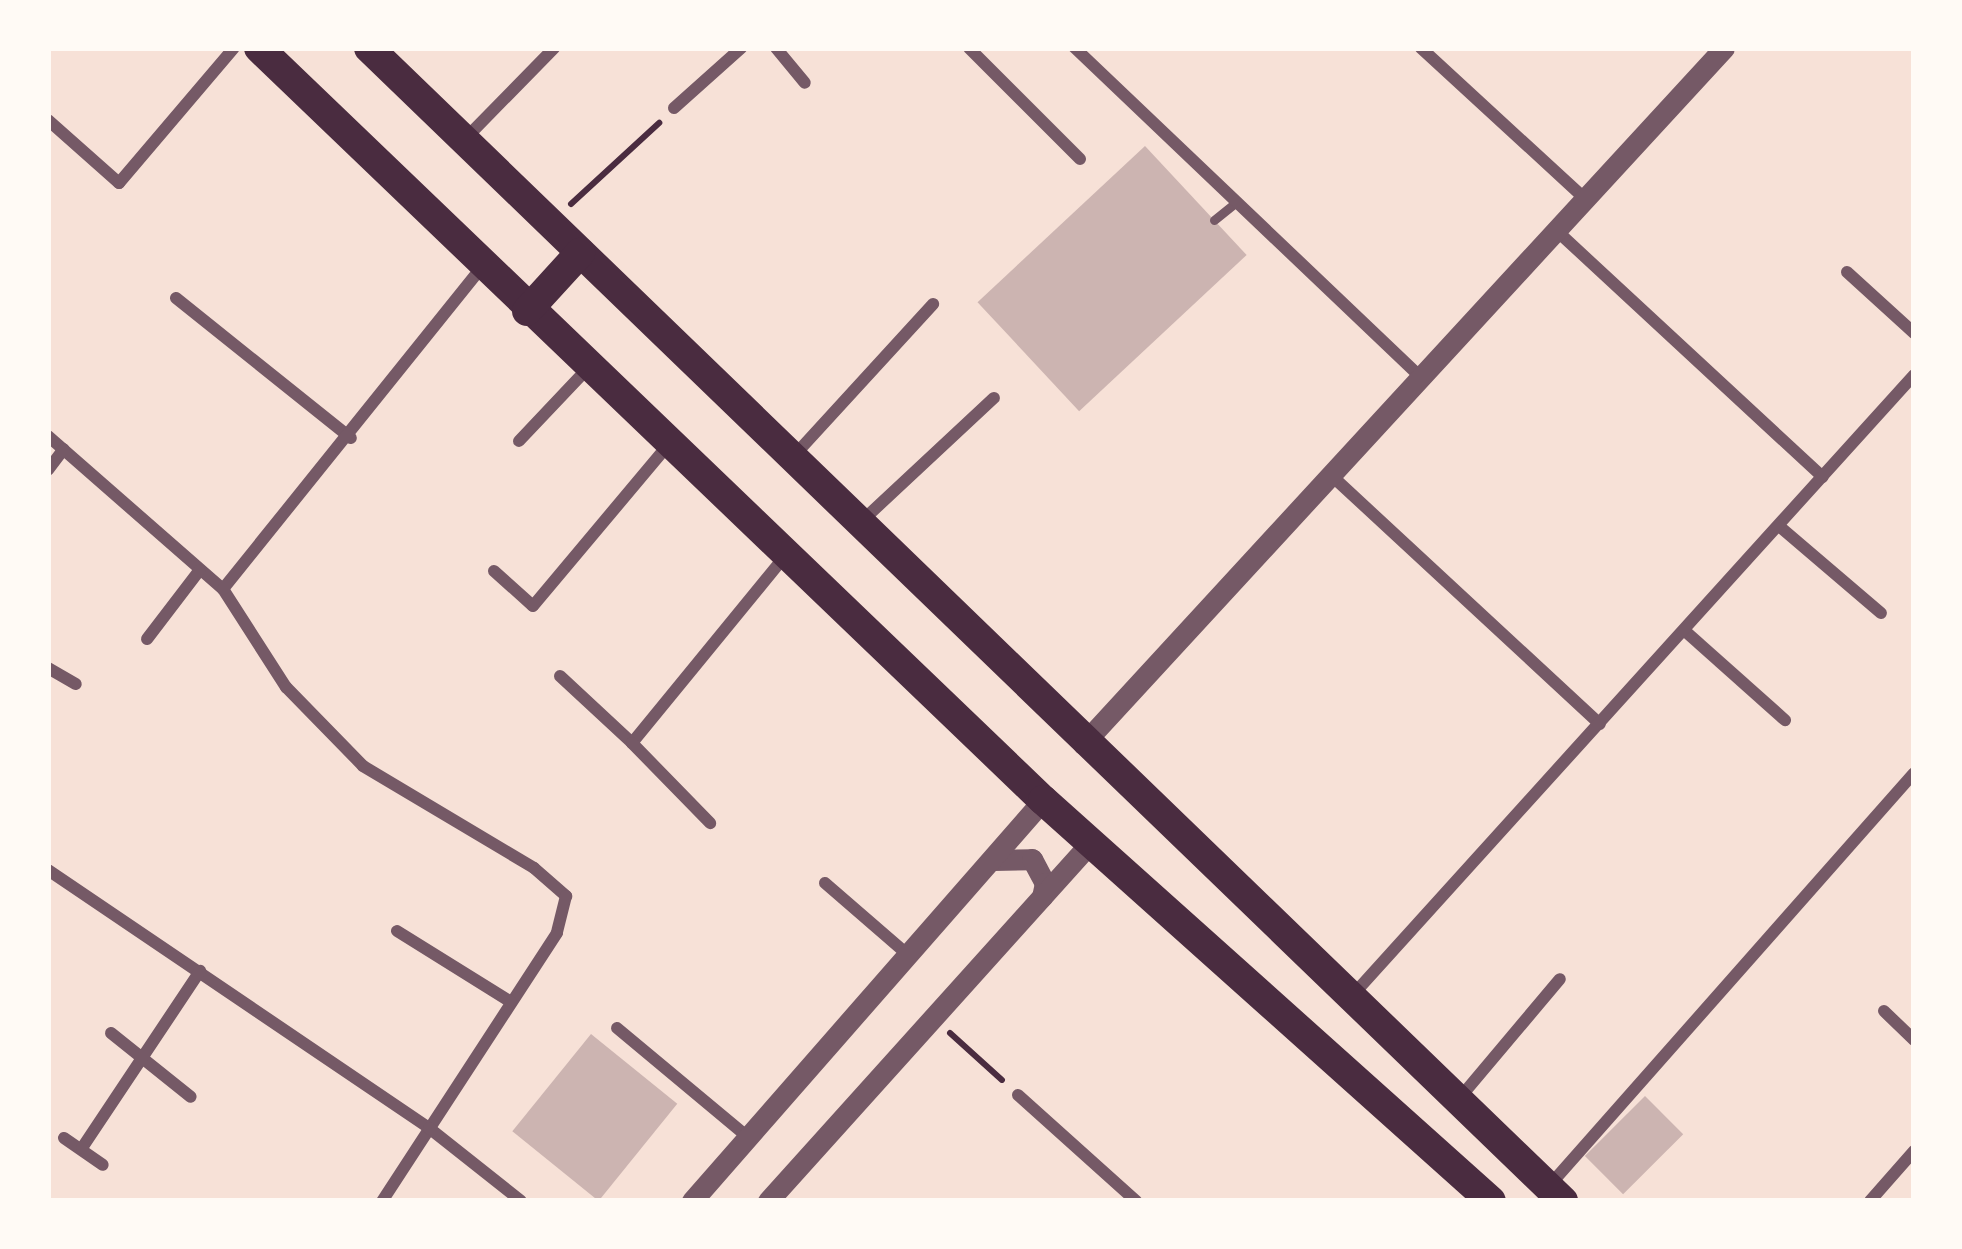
<!DOCTYPE html>
<html>
<head>
<meta charset="utf-8">
<style>
  body { margin:0 }
  #map { position:relative; width:1962px; height:1249px; overflow:hidden; background:#f7e1d7; font-family:Lato,sans-serif }
  div>[style] { position:absolute }
  .building>* { inset:0; background:#ccb4b1; transform-origin:0 0 }
  .path>* { height:6px; margin:-3px; padding:0 3px; transform-origin:3px; border-radius:3px; background:#4a2c40 }
  .service>* { height:9px; margin:-4.5px; padding:0 4.5px; transform-origin:4.5px; border-radius:4.5px; background:#755966 }
  .minor>* { height:12px; margin:-6px; padding:0 6px; transform-origin:6px; border-radius:6px; background:#755966 }
  .tertiary>* { height:21px; margin:-10.5px; padding:0 10.5px; transform-origin:10.5px; border-radius:10.5px; background:#755966 }
  .primary>* { height:30px; margin:-15px; padding:0 15px; transform-origin:15px; border-radius:15px; background:#4a2c40 }
  span { translate:-50% -50%; white-space:nowrap; text-align:center; line-height:1.15; -webkit-text-stroke:9px #fffaf5; paint-order:stroke }
  .frame { position:absolute; inset:0; border:51px solid #fffaf5; pointer-events:none }
</style>
</head>
<body>
<div id="map">
  <div class="building">
    <div style="left:1145px;top:146px;width:149px;height:229px;rotate:47deg"></div>
    <div style="left:591px;top:1034px;width:111px;height:125px;rotate:39deg"></div>
    <div style="left:1645px;top:1096px;width:54px;height:85px;rotate:45deg"></div>
  </div>
  <div class="path">
    <div style="left:571px;top:204px;width:120px;rotate:-42.6deg"></div>
    <div style="left:950px;top:1033px;width:70px;rotate:42.1deg"></div>
  </div>
  <div class="service">
    <div style="left:1214px;top:220px;width:28px;rotate:-39deg"></div>
  </div>
  <div class="minor">
    <div style="left:776px;top:48px;width:45px;rotate:50.4deg"></div>
    <div style="left:969px;top:48px;width:157px;rotate:45deg"></div>
    <div style="left:1075px;top:48px;width:478px;rotate:43.6deg"></div>
    <div style="left:1421px;top:48px;width:222px;rotate:42.6deg"></div>
    <div style="left:674px;top:108px;width:90px;rotate:-41.8deg"></div>
    <div style="left:48px;top:120px;width:95px;rotate:41.6deg"></div>
    <div style="left:119px;top:183px;width:177px;rotate:-49.6deg"></div>
    <div style="left:465px;top:139px;width:127px;rotate:-45.6deg"></div>
    <div style="left:1557px;top:231px;width:362px;rotate:42.8deg"></div>
    <div style="left:1847px;top:272px;width:91px;rotate:42.3deg"></div>
    <div style="left:176px;top:298px;width:224px;rotate:38.7deg"></div>
    <div style="left:48px;top:436px;width:232px;rotate:41.2deg"></div>
    <div style="left:223px;top:589px;width:117px;rotate:57.3deg"></div>
    <div style="left:286px;top:687px;width:110px;rotate:45.7deg"></div>
    <div style="left:363px;top:766px;width:199px;rotate:30.8deg"></div>
    <div style="left:534px;top:868px;width:43px;rotate:41.2deg"></div>
    <div style="left:566px;top:896px;width:38px;rotate:104deg"></div>
    <div style="left:557px;top:933px;width:320px;rotate:123.1deg"></div>
    <div style="left:519px;top:441px;width:99px;rotate:-46.6deg"></div>
    <div style="left:792px;top:458px;width:209px;rotate:-47.5deg"></div>
    <div style="left:48px;top:470px;width:26px;rotate:-53deg"></div>
    <div style="left:1332px;top:476px;width:365px;rotate:42.8deg"></div>
    <div style="left:863px;top:520px;width:179px;rotate:-43deg"></div>
    <div style="left:1779px;top:526px;width:134px;rotate:40.5deg"></div>
    <div style="left:494px;top:571px;width:52px;rotate:41.9deg"></div>
    <div style="left:533px;top:606px;width:210px;rotate:-50deg"></div>
    <div style="left:223px;top:589px;width:413px;rotate:-51.2deg"></div>
    <div style="left:1685px;top:631px;width:134px;rotate:41.7deg"></div>
    <div style="left:147px;top:639px;width:86px;rotate:-52.6deg"></div>
    <div style="left:48px;top:668px;width:32px;rotate:30deg"></div>
    <div style="left:560px;top:676px;width:98px;rotate:42.9deg"></div>
    <div style="left:632px;top:743px;width:240px;rotate:-50.7deg"></div>
    <div style="left:632px;top:743px;width:112px;rotate:45.7deg"></div>
    <div style="left:48px;top:870px;width:460px;rotate:34.1deg"></div>
    <div style="left:429px;top:1128px;width:117px;rotate:38.4deg"></div>
    <div style="left:825px;top:883px;width:110px;rotate:40.9deg"></div>
    <div style="left:397px;top:931px;width:134px;rotate:31.9deg"></div>
    <div style="left:1351px;top:997px;width:839px;rotate:-47.85deg"></div>
    <div style="left:1884px;top:1011px;width:42px;rotate:44deg"></div>
    <div style="left:617px;top:1028px;width:170px;rotate:39.8deg"></div>
    <div style="left:111px;top:1033px;width:102px;rotate:38.7deg"></div>
    <div style="left:1018px;top:1095px;width:159px;rotate:41.9deg"></div>
    <div style="left:1458px;top:1100px;width:158px;rotate:-49.9deg"></div>
    <div style="left:64px;top:1138px;width:47px;rotate:34.7deg"></div>
    <div style="left:82px;top:1148px;width:213px;rotate:-56.3deg"></div>
    <div style="left:1549px;top:1186px;width:551px;rotate:-48.53deg"></div>
    <div style="left:1870px;top:1201px;width:67px;rotate:-48.7deg"></div>
  </div>
  <div class="tertiary">
    <div style="left:1083px;top:744px;width:946px;rotate:-47.36deg"></div>
    <div style="left:993px;top:860px;width:39px;rotate:-1deg"></div>
    <div style="left:1032px;top:859px;width:27px;rotate:62deg"></div>
    <div style="left:1045px;top:883px;width:14px;rotate:102deg"></div>
    <div style="left:692px;top:1201px;width:533px;rotate:-48.8deg"></div>
    <div style="left:768px;top:1201px;width:483px;rotate:-48deg"></div>
  </div>
  <div class="primary">
    <div style="left:259px;top:48px;width:1086px;rotate:43.81deg"></div>
    <div style="left:1043px;top:800px;width:601px;rotate:41.83deg"></div>
    <div style="left:369px;top:48px;width:1660px;rotate:44deg"></div>
    <div style="left:527px;top:311px;width:79px;rotate:-47.6deg"></div>
  </div>
  <div class="frame"></div>
</div>
</body>
</html>
